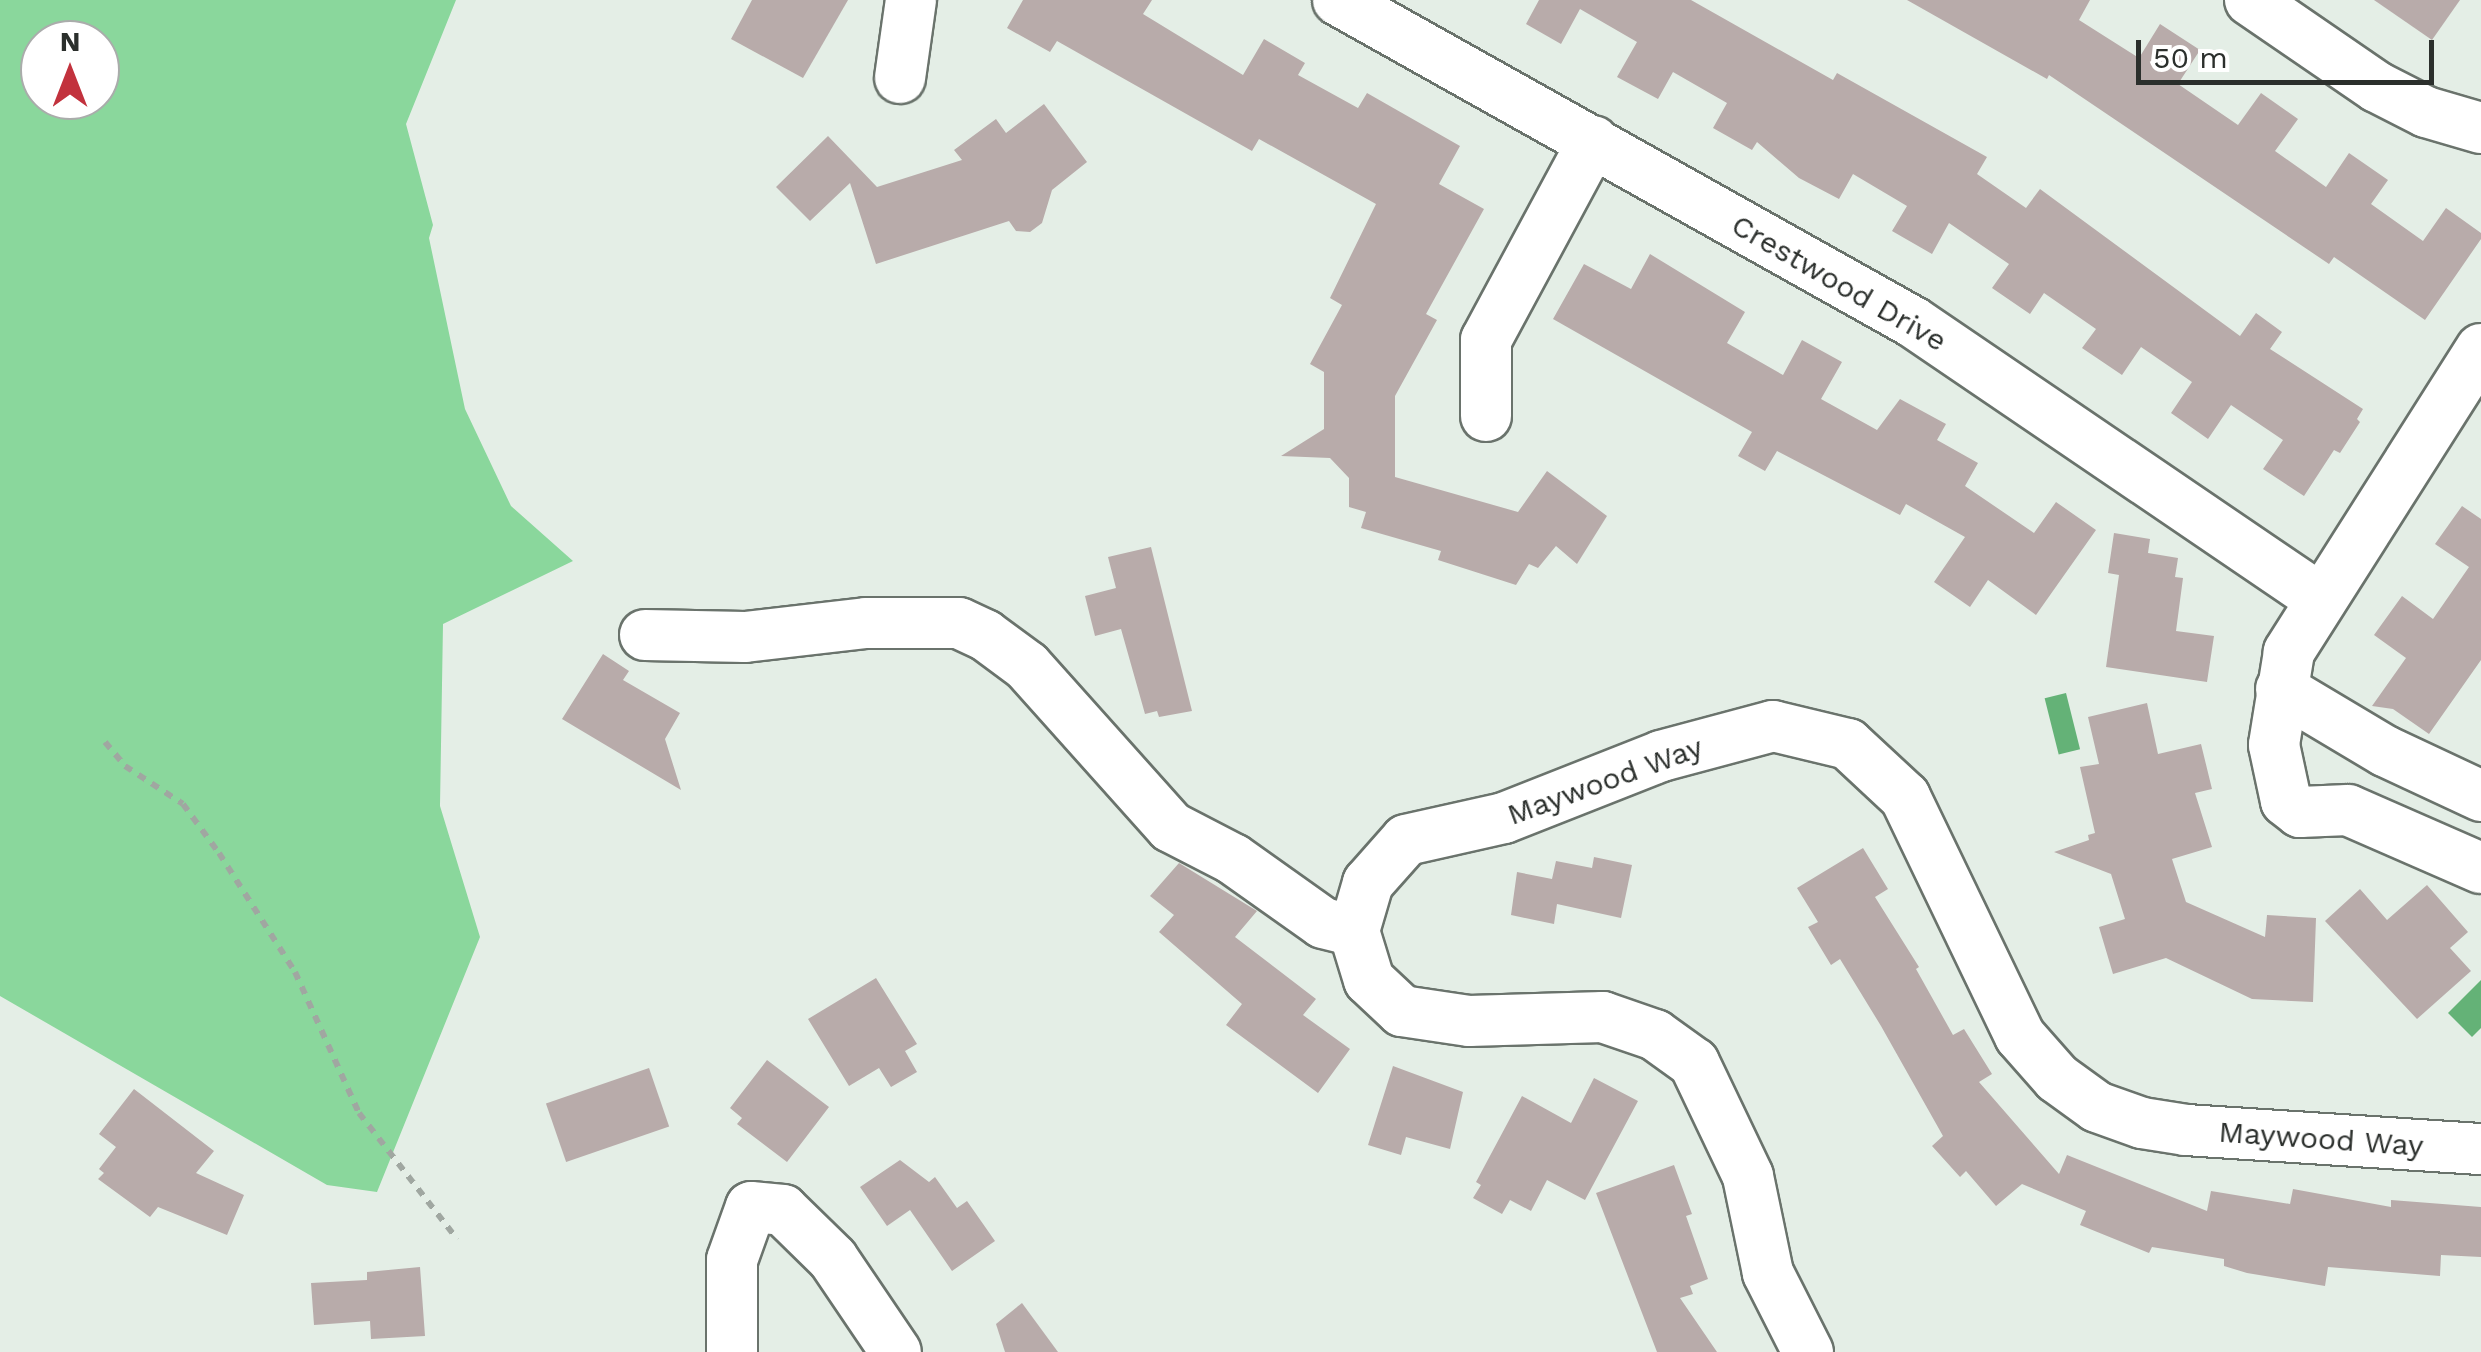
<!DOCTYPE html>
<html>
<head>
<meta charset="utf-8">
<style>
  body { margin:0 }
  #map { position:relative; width:2481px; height:1352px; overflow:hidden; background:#e4eee6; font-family:"Work Sans",sans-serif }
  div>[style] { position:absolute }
  .green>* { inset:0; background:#8ad79c }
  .water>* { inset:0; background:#64b277; transform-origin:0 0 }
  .building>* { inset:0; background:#b8abaa; transform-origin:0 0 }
  .path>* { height:6px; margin-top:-3px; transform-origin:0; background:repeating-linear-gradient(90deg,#a0a7a1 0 8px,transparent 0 16px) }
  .roads { filter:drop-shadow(2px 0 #6a736c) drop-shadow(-2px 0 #6a736c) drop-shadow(0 2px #6a736c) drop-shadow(0 -2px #6a736c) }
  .minor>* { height:50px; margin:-25px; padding:0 25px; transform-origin:25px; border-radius:25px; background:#fff }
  span { translate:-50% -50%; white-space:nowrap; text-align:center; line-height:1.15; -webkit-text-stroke:9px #fff; paint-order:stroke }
  .street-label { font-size:30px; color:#2b2f2c }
  .north { position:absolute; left:20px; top:20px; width:100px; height:100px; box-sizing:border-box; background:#fff; border:2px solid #aaacab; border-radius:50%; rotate:0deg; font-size:28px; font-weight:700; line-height:40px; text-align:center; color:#2b2f2c }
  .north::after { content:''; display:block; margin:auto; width:35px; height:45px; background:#c2323d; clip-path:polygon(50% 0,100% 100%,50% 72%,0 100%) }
  .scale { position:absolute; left:2136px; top:40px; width:298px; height:45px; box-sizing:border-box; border:5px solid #2b2f2c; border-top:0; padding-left:12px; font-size:30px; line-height:35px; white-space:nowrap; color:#2b2f2c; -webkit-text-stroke:8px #fff; paint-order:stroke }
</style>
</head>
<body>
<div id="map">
  <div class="green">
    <div style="clip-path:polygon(evenodd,0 0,456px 0,406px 124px,433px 225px,429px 238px,465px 409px,511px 506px,573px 561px,443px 624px,440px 806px,480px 937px,377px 1192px,327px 1185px,0 996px,0 0,40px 40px,100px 40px,100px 100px,40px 100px,40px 40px)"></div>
  </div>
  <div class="water">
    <div style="left:2066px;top:693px;width:58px;height:22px;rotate:76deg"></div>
    <div style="clip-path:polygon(2481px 980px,2481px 1028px,2472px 1037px,2448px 1013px)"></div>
  </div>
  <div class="building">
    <div style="clip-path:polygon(752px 0,848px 0,803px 78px,731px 39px)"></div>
    <div style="clip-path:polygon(1023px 0,1152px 0,1143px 14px,1243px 75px,1264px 39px,1305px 63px,1298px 75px,1358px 108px,1367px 93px,1460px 146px,1439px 184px,1484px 209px,1426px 314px,1437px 320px,1395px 396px,1395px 477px,1518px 512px,1547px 471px,1607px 516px,1577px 564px,1556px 546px,1538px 568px,1529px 564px,1516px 585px,1438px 560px,1441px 551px,1361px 528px,1366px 512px,1349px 507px,1349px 478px,1330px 458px,1281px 456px,1324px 429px,1324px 372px,1310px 364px,1342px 305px,1330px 298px,1376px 204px,1259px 139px,1252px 151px,1057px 41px,1050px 52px,1007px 28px)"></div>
    <div style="clip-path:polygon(1539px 0,1691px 0,1833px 80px,1837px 73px,1987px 157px,1977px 174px,2026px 208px,2040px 189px,2240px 336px,2256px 313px,2282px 332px,2270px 349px,2363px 409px,2357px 419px,2360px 422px,2340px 453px,2334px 450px,2304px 496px,2263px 469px,2283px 440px,2231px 405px,2208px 439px,2171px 413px,2192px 382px,2141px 347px,2122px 375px,2082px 348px,2096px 329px,2044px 293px,2030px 314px,1992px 288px,2009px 264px,1949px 223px,1932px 254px,1892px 231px,1907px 206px,1853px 174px,1839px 199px,1799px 178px,1757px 142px,1752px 150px,1713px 128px,1727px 103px,1673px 72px,1658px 99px,1617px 77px,1637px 42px,1580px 9px,1561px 44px,1526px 24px)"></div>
    <div style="clip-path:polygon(1907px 0,2090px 0,2079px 20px,2139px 58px,2160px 24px,2200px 50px,2178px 84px,2238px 125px,2261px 93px,2298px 119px,2275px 151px,2326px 187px,2349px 153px,2388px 180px,2371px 204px,2423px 241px,2446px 208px,2481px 233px,2481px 239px,2425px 320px,2334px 257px,2329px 264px,2049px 75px,2047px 79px)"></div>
    <div style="clip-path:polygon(2374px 0,2460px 0,2432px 40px)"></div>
    <div style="clip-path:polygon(1044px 104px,1087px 162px,1052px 190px,1042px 223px,1030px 232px,1016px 231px,1009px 221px,876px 264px,850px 183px,810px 221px,776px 187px,828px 136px,877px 187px,962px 160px,954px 150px,996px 119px,1006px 133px)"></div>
    <div style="clip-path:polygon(1650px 254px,1745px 312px,1727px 343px,1783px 375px,1802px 340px,1842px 362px,1821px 399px,1877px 430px,1900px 399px,1946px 424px,1937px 440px,1978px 463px,1965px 486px,2034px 533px,2056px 502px,2096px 530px,2036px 615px,1988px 580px,1970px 607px,1934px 582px,1965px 537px,1906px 504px,1900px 515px,1777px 451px,1765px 471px,1738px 456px,1752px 432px,1553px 319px,1584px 264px,1631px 289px)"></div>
    <div style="clip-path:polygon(2462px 506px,2481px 519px,2481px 660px,2429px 734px,2393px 709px,2372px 706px,2406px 658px,2374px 635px,2402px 596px,2433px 619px,2469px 567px,2435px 544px)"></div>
    <div style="clip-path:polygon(2114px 533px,2150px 539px,2148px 553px,2178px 558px,2175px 577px,2183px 578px,2176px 631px,2214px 636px,2207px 682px,2106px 667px,2119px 575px,2108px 573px)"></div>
    <div style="clip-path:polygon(1151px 547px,1192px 711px,1159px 717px,1157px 711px,1145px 714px,1121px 629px,1095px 636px,1085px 596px,1116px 588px,1108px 557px)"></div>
    <div style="clip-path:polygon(603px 654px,629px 671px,623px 680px,680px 713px,665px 739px,681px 790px,562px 719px)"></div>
    <div style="clip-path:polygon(2147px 703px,2158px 754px,2201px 744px,2212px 789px,2195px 793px,2212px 847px,2172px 859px,2186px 902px,2265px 937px,2267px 915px,2316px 918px,2313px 1002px,2252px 999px,2166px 958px,2113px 974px,2099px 927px,2125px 919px,2111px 874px,2054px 852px,2089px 840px,2088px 835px,2095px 833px,2080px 767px,2099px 764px,2088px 717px)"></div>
    <div style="clip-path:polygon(1863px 848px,1888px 889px,1875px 897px,1919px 967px,1916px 969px,1953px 1035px,1964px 1029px,1992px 1074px,1979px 1082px,2059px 1174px,2067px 1155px,2207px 1211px,2211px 1191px,2290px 1204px,2293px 1189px,2391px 1207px,2391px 1200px,2481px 1207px,2481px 1257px,2441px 1255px,2440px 1276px,2328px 1267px,2325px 1286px,2247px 1273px,2224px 1266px,2224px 1259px,2152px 1247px,2149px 1253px,2080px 1225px,2086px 1211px,2022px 1184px,1996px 1206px,1966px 1171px,1960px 1177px,1932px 1146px,1943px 1136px,1881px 1026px,1840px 959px,1831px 965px,1808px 927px,1818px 922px,1797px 888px)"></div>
    <div style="clip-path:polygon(1594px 857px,1632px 865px,1621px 918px,1557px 904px,1554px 924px,1511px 915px,1517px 872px,1552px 879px,1556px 861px,1592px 868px)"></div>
    <div style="clip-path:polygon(1179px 863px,1257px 911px,1235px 937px,1316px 999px,1303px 1015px,1350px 1049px,1318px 1093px,1226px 1025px,1242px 1004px,1159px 932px,1174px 915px,1150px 896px)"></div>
    <div style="clip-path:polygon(2427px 885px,2468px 932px,2450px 948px,2471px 971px,2417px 1019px,2325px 921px,2360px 889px,2387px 920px)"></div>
    <div style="clip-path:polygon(876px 978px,917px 1044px,905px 1051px,917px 1072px,891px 1087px,879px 1068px,849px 1086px,808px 1019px)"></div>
    <div style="clip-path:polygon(767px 1060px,829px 1107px,787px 1162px,737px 1124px,742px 1118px,730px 1108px)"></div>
    <div style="clip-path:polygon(1393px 1066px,1463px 1092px,1450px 1149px,1406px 1137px,1401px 1155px,1368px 1145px)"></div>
    <div style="left:649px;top:1068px;width:62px;height:109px;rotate:71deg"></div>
    <div style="clip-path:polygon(1594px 1078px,1638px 1101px,1585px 1200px,1547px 1180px,1531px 1211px,1510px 1200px,1502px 1214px,1473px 1198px,1481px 1185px,1476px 1182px,1522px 1096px,1571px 1123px)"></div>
    <div style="clip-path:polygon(134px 1089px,214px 1151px,196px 1173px,244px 1195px,227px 1235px,158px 1207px,150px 1217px,98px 1179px,104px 1173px,99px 1169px,116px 1147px,99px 1134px)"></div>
    <div style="clip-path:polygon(900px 1160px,929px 1182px,935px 1177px,957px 1208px,967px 1201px,995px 1241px,952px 1271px,910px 1210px,887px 1226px,860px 1187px)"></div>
    <div style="clip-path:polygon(1674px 1165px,1692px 1214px,1686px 1216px,1708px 1279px,1690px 1286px,1693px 1294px,1680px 1298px,1717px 1352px,1657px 1352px,1596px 1193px)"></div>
    <div style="clip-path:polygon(420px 1267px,425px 1336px,371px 1339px,370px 1321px,314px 1325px,311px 1283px,367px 1280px,367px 1272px)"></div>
    <div style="clip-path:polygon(1022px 1303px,1058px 1352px,1005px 1352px,996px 1324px)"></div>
  </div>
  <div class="path">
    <div style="left:105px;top:742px;width:31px;rotate:50deg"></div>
    <div style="left:125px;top:766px;width:69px;rotate:33.2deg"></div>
    <div style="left:183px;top:804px;width:61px;rotate:53.7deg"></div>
    <div style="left:219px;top:853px;width:141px;rotate:57.4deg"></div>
    <div style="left:295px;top:972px;width:155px;rotate:65.6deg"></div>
    <div style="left:359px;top:1113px;width:160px;rotate:52.1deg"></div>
  </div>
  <div class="roads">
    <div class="minor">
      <div style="left:1338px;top:0;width:659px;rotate:29.25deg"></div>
      <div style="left:1913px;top:322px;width:492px;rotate:34.2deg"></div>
      <div style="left:2250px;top:0;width:154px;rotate:34.4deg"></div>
      <div style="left:2377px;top:87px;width:55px;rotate:27deg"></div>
      <div style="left:2426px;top:112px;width:57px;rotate:16.2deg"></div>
      <div style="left:900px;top:78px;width:79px;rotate:-82deg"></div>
      <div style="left:2481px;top:349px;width:359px;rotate:122.4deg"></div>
      <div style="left:2289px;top:652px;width:94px;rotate:99.2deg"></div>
      <div style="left:2274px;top:745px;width:57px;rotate:77.9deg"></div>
      <div style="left:2286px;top:801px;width:18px;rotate:38deg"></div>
      <div style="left:2300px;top:812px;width:48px;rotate:-2.4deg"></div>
      <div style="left:2348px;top:810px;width:145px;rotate:23.6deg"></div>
      <div style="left:1486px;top:416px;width:76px;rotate:-90deg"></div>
      <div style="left:1486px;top:340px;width:226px;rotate:-61.7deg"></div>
      <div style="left:645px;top:635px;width:100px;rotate:1.1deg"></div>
      <div style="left:745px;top:637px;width:122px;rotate:-6.6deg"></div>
      <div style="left:866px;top:623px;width:93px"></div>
      <div style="left:959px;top:623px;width:29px;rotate:25deg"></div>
      <div style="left:985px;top:635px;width:52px;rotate:36.4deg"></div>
      <div style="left:1027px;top:666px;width:216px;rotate:48.2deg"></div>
      <div style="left:1171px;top:827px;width:70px;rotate:27.3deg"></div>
      <div style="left:1233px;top:859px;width:110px;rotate:35.4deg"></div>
      <div style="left:1323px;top:923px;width:32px;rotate:14deg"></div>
      <div style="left:2281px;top:689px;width:121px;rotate:30.8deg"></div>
      <div style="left:2385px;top:751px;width:106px;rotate:25.1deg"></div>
      <div style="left:732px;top:1352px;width:92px;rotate:-90deg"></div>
      <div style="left:732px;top:1260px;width:56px;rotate:-70.3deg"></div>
      <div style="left:751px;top:1207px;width:32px;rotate:5deg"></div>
      <div style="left:783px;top:1210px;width:70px;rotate:44.4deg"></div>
      <div style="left:833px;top:1259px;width:112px;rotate:55.9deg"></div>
      <div style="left:1808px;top:1352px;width:89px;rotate:-116.9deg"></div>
      <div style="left:1768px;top:1273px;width:99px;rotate:-101.7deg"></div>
      <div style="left:1748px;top:1176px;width:125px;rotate:-115.5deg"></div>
      <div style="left:1694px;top:1063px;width:48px;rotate:-144.3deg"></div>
      <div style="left:1655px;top:1035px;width:55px;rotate:-160.9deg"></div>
      <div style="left:1603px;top:1017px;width:134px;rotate:178.3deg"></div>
      <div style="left:1469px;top:1021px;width:68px;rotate:-171.5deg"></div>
      <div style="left:1402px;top:1011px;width:45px;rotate:-136.8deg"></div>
      <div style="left:1369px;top:980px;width:51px;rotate:-107deg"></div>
      <div style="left:1354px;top:931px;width:50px;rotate:-73.7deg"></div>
      <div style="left:1368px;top:883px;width:57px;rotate:-48.5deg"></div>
      <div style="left:1406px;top:840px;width:100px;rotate:-12.7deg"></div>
      <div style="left:1504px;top:818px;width:169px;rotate:-21.5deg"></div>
      <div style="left:1661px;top:756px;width:116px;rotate:-15deg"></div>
      <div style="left:1773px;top:726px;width:77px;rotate:13.5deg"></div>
      <div style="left:1848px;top:744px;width:78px;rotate:42.9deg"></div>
      <div style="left:1905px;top:797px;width:265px;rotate:64.3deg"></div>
      <div style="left:2020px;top:1036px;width:56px;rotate:48.6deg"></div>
      <div style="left:2057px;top:1078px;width:49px;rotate:35.9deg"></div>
      <div style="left:2097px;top:1107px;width:48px;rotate:19.6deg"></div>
      <div style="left:2142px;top:1123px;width:45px;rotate:9deg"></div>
      <div style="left:2186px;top:1130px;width:296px;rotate:3.7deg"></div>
    </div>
  </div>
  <div class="street-label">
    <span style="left:1839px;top:283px;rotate:30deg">Crestwood Drive</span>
    <span style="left:1605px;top:781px;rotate:-20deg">Maywood Way</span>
    <span style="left:2321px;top:1139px;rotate:4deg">Maywood Way</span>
  </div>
  <div class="north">N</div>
  <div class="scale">50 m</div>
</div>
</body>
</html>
